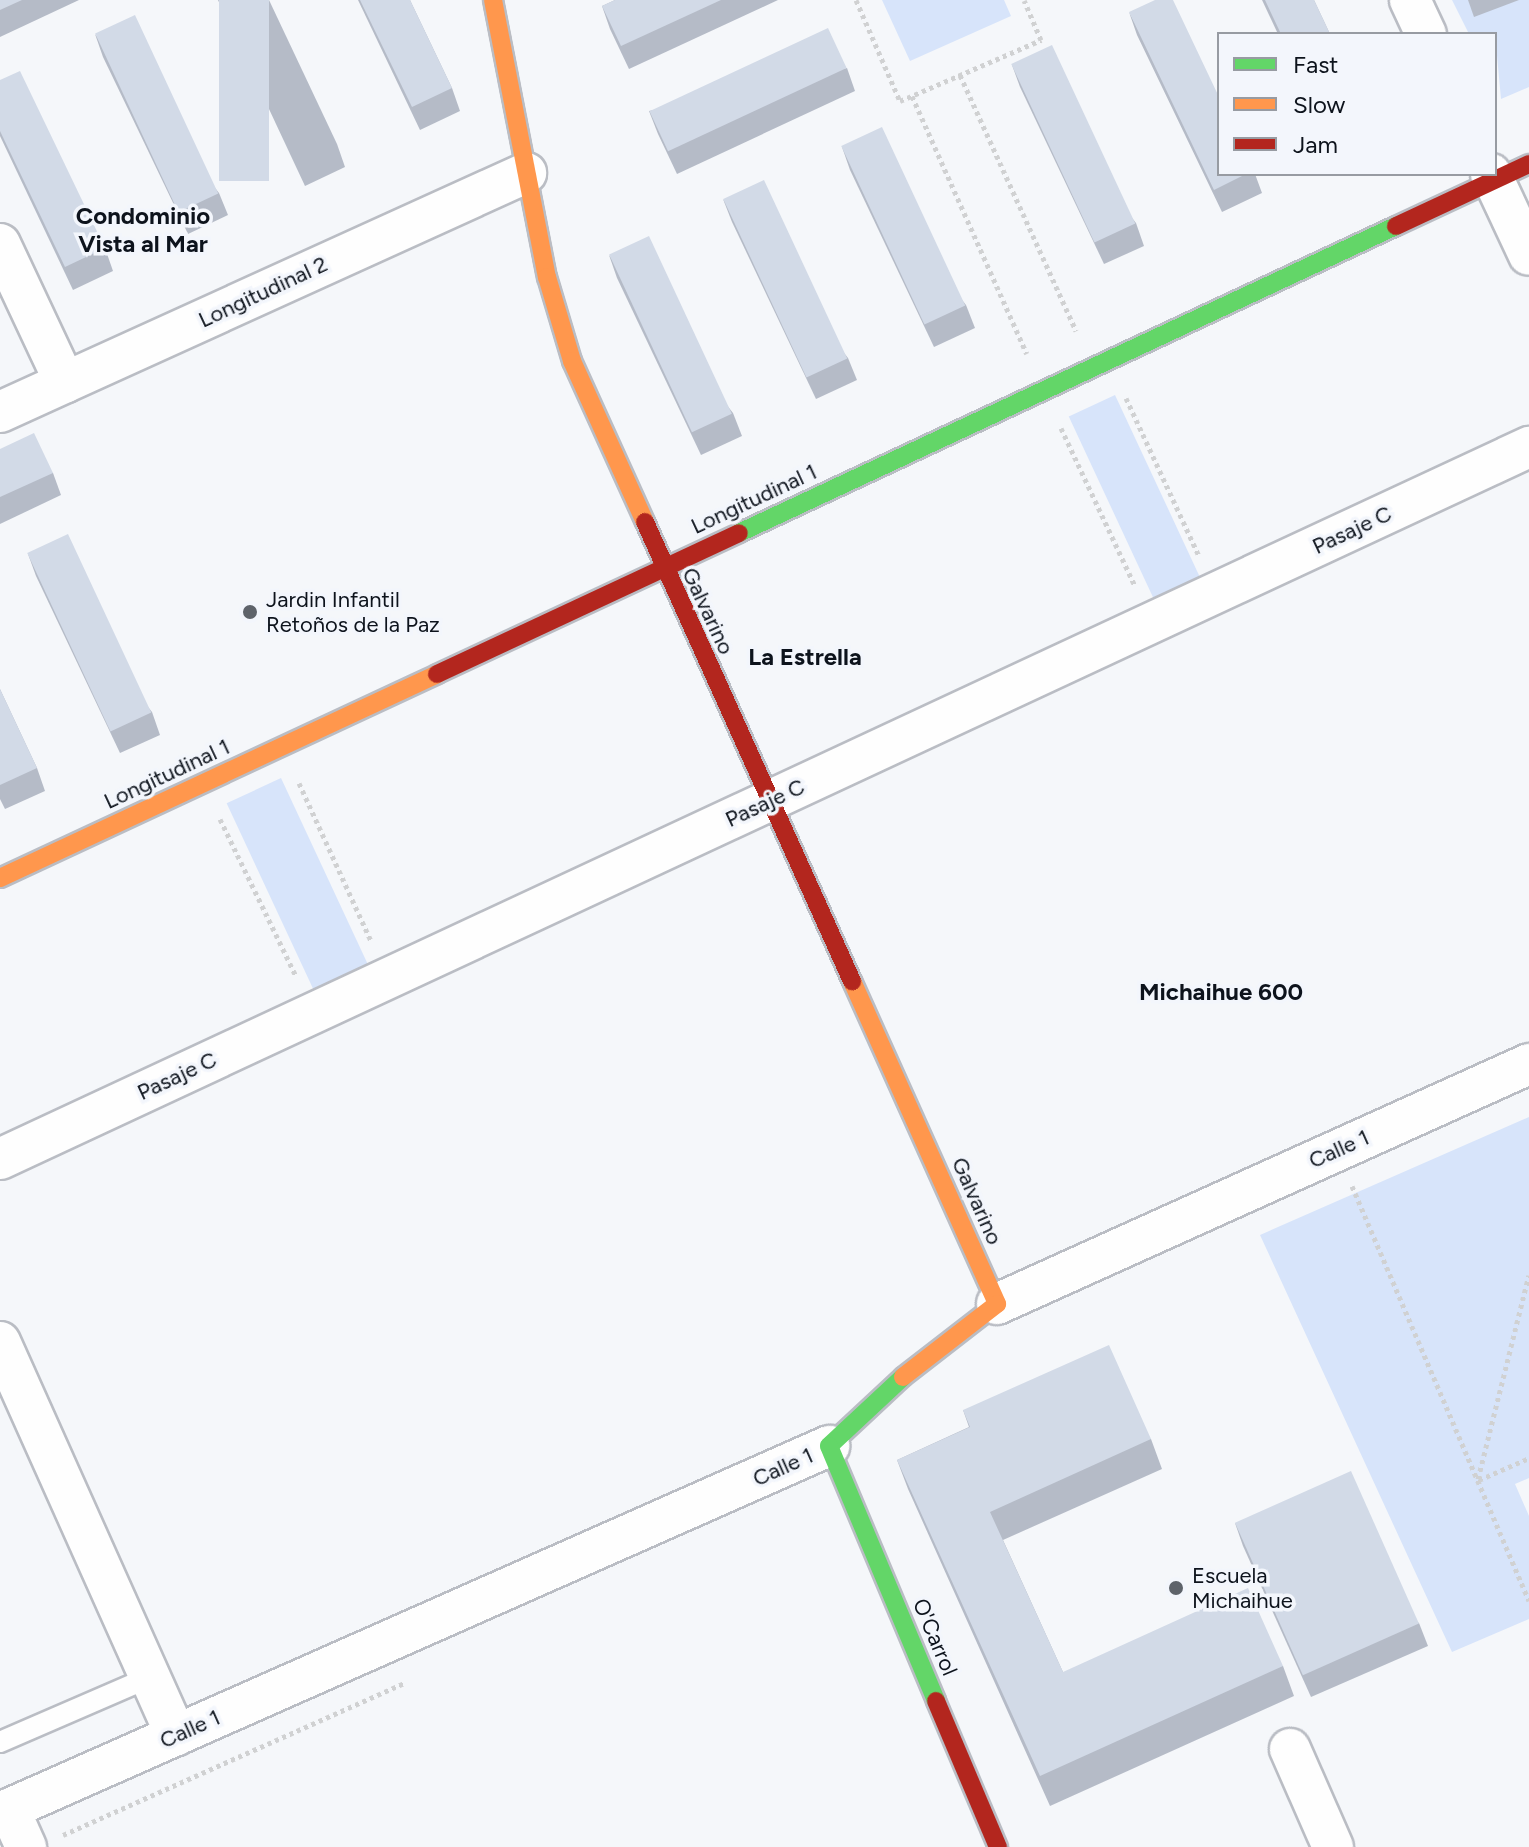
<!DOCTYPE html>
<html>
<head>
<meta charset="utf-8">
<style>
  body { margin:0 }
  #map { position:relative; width:1529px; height:1847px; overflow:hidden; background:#f5f7fa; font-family:Figtree,sans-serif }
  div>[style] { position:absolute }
  .green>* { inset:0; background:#d7e4fa; transform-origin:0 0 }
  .path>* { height:5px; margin-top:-2.5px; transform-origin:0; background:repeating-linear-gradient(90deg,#d0d1d2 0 4px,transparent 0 8px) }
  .roads { filter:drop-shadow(2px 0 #babdc4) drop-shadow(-2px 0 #babdc4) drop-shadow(0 2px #babdc4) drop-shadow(0 -2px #babdc4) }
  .lane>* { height:20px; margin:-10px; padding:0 10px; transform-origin:10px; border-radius:10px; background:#fefefe }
  .street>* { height:40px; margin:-20px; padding:0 20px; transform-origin:20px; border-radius:20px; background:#fefefe }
  .fast>* { height:18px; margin:-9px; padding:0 9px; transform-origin:9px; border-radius:9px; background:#63d668 }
  .slow>* { height:18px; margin:-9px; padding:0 9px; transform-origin:9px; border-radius:9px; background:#ff974d }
  .jam>* { height:18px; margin:-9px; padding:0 9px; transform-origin:9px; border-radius:9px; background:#b3261e }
  .wall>* { inset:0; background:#b5bbc7 }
  .building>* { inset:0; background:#d2dae7; transform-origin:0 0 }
  .dots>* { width:22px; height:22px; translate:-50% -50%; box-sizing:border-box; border:4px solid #f3f6fc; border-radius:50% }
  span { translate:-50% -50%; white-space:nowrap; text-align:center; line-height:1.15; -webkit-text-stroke:7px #f3f6fc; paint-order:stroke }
  .street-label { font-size:22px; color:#0d131c }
  .poi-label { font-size:22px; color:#0d131c }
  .left { translate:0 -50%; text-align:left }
  .neighbourhood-label { font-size:24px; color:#0d131c; font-weight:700 }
  .legend { position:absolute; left:1217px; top:32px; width:280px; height:144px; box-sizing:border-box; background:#f3f6fc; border:2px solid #979ba2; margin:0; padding:10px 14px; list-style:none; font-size:24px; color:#0d131c }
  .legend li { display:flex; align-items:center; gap:16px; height:40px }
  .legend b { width:40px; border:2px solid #979ba2 }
</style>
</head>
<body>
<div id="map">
  <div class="green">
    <div style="clip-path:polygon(882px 0,1004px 0,1011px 16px,910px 61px)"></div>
    <div style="clip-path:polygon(1452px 0,1529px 0,1529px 87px,1501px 99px,1495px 34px,1469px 34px)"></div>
    <div style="left:1115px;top:395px;width:204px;height:51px;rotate:65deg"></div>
    <div style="left:281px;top:778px;width:206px;height:60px;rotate:65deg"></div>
    <div style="clip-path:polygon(1529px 1117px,1529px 1478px,1515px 1484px,1529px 1516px,1529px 1619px,1452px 1652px,1260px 1235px)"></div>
  </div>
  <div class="path">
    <div style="left:856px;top:0;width:110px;rotate:66.5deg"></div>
    <div style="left:900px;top:101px;width:154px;rotate:-23.4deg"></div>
    <div style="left:1041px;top:40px;width:43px;rotate:-113deg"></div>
    <div style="left:960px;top:75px;width:281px;rotate:65.6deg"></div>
    <div style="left:912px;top:96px;width:282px;rotate:66deg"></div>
    <div style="left:1126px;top:398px;width:174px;rotate:65.2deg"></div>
    <div style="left:1061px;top:428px;width:174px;rotate:64.9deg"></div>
    <div style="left:299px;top:783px;width:174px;rotate:65.5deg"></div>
    <div style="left:220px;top:819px;width:174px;rotate:64.2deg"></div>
    <div style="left:1352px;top:1186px;width:451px;rotate:66.9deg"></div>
    <div style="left:1478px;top:1479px;width:210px;rotate:-76deg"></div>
    <div style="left:1479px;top:1480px;width:55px;rotate:-23.7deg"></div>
    <div style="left:63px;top:1835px;width:373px;rotate:-24deg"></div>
  </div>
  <div class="roads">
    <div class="lane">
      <div style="left:0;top:1742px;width:163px;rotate:-23.4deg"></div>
    </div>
    <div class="street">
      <div style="left:1410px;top:0;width:38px;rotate:65deg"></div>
      <div style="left:1491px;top:174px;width:89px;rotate:64.9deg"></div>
      <div style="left:0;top:244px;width:153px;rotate:64.9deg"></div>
      <div style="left:0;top:412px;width:578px;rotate:-24.44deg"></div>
      <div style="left:0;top:1159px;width:1687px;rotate:-24.97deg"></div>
      <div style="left:997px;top:1304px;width:584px;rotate:-24.28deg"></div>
      <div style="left:0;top:1342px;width:431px;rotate:65.9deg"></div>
      <div style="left:1290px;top:1749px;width:107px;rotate:66.3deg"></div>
      <div style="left:9px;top:1809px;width:42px;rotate:65.9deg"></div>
      <div style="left:0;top:1813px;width:907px;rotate:-23.88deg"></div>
    </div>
    <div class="fast">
      <div style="left:739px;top:533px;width:725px;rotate:-25.05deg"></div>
      <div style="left:903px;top:1377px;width:101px;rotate:137deg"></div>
      <div style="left:829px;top:1446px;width:277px;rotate:67.2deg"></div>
    </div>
    <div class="slow">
      <div style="left:493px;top:0;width:282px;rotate:79deg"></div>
      <div style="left:547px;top:277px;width:88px;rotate:73.4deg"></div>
      <div style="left:572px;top:361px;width:177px;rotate:65.6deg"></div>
      <div style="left:0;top:878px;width:482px;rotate:-25deg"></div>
      <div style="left:852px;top:981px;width:354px;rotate:65.8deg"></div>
      <div style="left:997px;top:1304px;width:119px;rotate:142.2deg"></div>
    </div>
    <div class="jam">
      <div style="left:1396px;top:226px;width:147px;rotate:-25deg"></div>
      <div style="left:645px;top:522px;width:504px;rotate:65.73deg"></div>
      <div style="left:437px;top:674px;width:333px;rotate:-25deg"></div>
      <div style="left:936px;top:1701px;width:159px;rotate:67deg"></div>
    </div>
  </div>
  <div class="wall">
    <div style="clip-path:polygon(0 0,79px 0,0 37px)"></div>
    <div style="clip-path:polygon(218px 0,269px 0,337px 144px,345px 167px,305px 186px)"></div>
    <div style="clip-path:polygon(358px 0,410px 0,452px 88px,460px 111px,420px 130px)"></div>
    <div style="clip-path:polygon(615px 0,778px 0,629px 69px,610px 29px,602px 6px)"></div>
    <div style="clip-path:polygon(1262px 0,1314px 0,1330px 34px,1278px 34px)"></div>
    <div style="clip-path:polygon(1468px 0,1519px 0,1474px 17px)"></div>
    <div style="clip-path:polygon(1129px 12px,1219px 174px,1255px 174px,1262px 193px,1222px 212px,1137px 35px)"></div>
    <div style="clip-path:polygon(95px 34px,219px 193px,228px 215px,188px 234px,103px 57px)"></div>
    <div style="clip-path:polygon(1012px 65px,1136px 223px,1144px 246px,1104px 264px,1020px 87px)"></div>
    <div style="clip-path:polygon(847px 68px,855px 91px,677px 174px,658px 134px,649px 111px)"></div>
    <div style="clip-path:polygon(0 80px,105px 248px,113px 271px,73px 290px,0 136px)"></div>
    <div style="clip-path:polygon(842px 147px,966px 305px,975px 328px,934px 347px,850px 170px)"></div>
    <div style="clip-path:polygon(723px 199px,848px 358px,857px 380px,816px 399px,732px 222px)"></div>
    <div style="clip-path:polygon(609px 255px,733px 413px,742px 436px,701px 455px,617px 278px)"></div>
    <div style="clip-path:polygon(0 449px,53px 473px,61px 495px,0 524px)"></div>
    <div style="clip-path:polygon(28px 554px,152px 712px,160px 735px,120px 753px,36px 576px)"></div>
    <div style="clip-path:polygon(0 689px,37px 768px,45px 791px,5px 809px,0 799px)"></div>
    <div style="clip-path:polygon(963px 1410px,1151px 1439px,1162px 1469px,1003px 1540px,1063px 1672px,1283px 1666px,1294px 1696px,1050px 1806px,908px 1489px,897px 1460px,969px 1427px)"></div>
    <div style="clip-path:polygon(1235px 1523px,1419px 1623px,1428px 1646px,1311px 1697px,1243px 1546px)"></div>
  </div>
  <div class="building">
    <div style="clip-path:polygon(0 0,22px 0,0 10px)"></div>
    <div style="left:219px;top:0;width:50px;height:181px"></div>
    <div style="clip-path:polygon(360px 0,410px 0,452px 88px,412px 107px)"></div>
    <div style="clip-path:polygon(615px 0,721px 0,621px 46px,602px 6px)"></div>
    <div style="clip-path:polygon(1155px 0,1173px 0,1219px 97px,1219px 174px,1246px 174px,1214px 190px,1129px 12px)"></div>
    <div style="clip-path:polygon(1265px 0,1314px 0,1330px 34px,1281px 34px)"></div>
    <div style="left:135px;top:15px;width:197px;height:44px;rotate:65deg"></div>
    <div style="left:828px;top:28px;width:44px;height:197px;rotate:65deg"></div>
    <div style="left:1052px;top:45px;width:197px;height:45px;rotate:65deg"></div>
    <div style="clip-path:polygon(20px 71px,105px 248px,65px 267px,0 131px,0 80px)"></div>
    <div style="left:882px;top:127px;width:197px;height:45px;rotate:65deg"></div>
    <div style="left:764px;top:180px;width:197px;height:45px;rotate:65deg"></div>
    <div style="left:649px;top:236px;width:196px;height:44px;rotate:65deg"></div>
    <div style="clip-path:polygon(34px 433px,53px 473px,0 497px,0 449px)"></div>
    <div style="left:68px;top:534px;width:197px;height:45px;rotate:65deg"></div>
    <div style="clip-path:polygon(0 689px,37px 768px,0 785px)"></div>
    <div style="clip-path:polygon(1109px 1345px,1151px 1439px,990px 1512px,1063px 1672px,1248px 1588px,1283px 1666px,1040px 1776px,897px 1460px,970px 1427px,963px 1410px)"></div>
    <div style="left:1351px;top:1471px;width:167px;height:127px;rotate:66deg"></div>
  </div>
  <div class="dots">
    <div style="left:250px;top:612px;background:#5e636a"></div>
    <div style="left:1176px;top:1588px;background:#5e636a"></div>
  </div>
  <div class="street-label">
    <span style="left:263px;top:292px;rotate:-25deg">Longitudinal 2</span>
    <span style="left:754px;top:499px;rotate:-25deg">Longitudinal 1</span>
    <span style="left:1352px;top:530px;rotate:-25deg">Pasaje C</span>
    <span style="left:708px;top:611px;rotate:65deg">Galvarino</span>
    <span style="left:167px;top:774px;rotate:-25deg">Longitudinal 1</span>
    <span style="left:765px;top:803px;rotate:-25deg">Pasaje C</span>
    <span style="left:177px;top:1076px;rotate:-25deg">Pasaje C</span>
    <span style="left:1339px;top:1149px;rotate:-24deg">Calle 1</span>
    <span style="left:977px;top:1201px;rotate:66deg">Galvarino</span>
    <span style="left:783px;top:1467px;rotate:-24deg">Calle 1</span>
    <span style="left:935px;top:1637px;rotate:67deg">O'Carrol</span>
    <span style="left:190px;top:1729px;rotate:-24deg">Calle 1</span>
  </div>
  <div class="poi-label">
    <span class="left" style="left:266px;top:612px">Jardin Infantil<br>Retoños de la Paz</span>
    <span class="left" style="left:1192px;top:1588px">Escuela<br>Michaihue</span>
  </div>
  <div class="neighbourhood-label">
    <span style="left:143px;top:230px">Condominio<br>Vista al Mar</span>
    <span style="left:805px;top:657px">La Estrella</span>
    <span style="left:1221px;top:992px">Michaihue 600</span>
  </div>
  <ul class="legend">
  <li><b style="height:10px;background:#63d668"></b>Fast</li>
  <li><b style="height:10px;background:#ff974d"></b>Slow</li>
  <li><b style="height:10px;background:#b3261e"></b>Jam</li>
  </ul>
</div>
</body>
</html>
